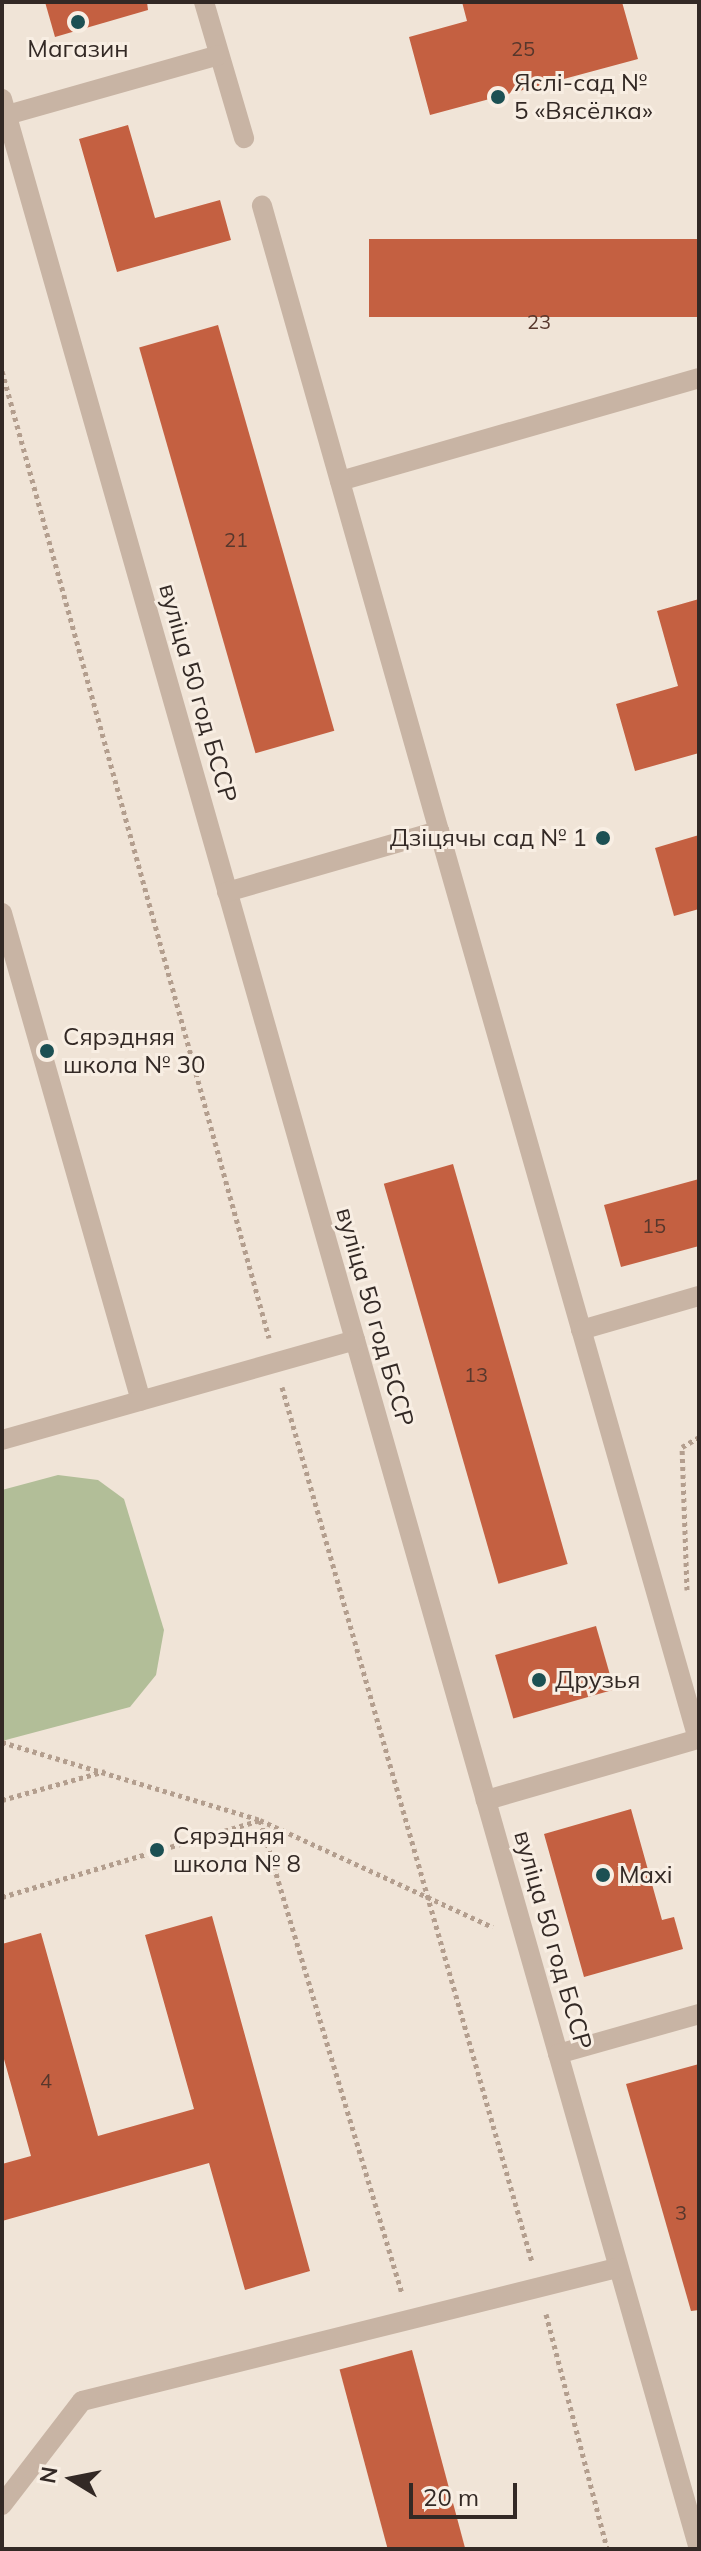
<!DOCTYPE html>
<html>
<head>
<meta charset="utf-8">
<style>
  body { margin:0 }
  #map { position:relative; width:701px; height:2551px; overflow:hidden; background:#f0e4d7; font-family:Mulish,sans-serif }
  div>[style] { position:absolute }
  .green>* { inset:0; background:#b2be98 }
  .building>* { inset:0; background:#c46041; transform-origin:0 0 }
  .path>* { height:5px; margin-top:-2.5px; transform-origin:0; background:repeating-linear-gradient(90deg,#b39e8e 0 4px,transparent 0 8px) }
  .minor>* { height:20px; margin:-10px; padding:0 10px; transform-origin:10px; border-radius:10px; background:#c8b4a4 }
  .dots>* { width:22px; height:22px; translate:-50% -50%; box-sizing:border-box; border:4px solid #f8eee3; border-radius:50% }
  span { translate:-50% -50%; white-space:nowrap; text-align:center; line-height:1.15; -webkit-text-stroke:6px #f8eee3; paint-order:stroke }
  .number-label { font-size:20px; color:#57372c }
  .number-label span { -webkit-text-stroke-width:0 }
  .poi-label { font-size:24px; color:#332925 }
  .left { translate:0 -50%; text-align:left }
  .right { translate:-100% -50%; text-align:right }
  .street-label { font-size:24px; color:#332925 }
  .frame { position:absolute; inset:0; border:4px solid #332925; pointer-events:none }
  .north { position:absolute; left:32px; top:2439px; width:80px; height:80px; -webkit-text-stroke:6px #f8eee3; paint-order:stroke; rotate:280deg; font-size:22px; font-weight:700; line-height:32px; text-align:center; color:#332925 }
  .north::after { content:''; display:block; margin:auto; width:28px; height:36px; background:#332925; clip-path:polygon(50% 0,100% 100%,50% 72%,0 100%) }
  .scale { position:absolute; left:409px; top:2483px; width:108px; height:36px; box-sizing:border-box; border:4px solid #332925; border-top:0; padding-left:10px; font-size:24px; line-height:28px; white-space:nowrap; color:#332925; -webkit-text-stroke:6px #f8eee3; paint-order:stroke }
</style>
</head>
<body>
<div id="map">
  <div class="green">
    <div style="clip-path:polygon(58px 1475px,98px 1480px,124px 1499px,164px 1630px,156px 1675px,130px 1707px,2px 1741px,2px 1490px)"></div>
  </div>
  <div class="building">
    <div style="clip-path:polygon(45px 2px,147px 2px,148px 10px,55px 37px)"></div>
    <div style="clip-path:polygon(462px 2px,622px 2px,638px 59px,430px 115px,409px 37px,467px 21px)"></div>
    <div style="clip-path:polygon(128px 125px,155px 218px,220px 200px,231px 240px,117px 272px,79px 139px)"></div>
    <div style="left:699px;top:239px;width:78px;height:330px;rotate:90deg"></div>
    <div style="left:218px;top:325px;width:422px;height:82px;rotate:74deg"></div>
    <div style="clip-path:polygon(699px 599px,699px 753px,635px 771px,616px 704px,678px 686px,657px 611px)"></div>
    <div style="clip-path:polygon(699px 835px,699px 909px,674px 916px,655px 848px)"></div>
    <div style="left:453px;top:1164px;width:416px;height:72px;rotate:74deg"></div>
    <div style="clip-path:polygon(699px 1179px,699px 1246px,621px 1267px,604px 1205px)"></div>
    <div style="left:596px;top:1626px;width:66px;height:105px;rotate:74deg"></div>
    <div style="clip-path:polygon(631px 1809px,662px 1920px,674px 1917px,683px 1949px,584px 1977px,544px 1834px)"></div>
    <div style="clip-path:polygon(212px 1916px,310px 2271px,245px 2290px,209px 2163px,2px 2221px,2px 2164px,31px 2156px,2px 2052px,2px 1944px,41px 1933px,98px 2136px,194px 2109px,145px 1935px)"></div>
    <div style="clip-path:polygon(699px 2064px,699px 2310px,691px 2311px,626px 2084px)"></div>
    <div style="left:412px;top:2350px;width:206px;height:75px;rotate:75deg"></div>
  </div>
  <div class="path">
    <div style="left:2px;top:371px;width:1003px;rotate:74.56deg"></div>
    <div style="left:282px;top:1387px;width:910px;rotate:74.05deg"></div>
    <div style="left:687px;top:1590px;width:143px;rotate:-92deg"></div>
    <div style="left:682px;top:1447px;width:20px;rotate:-30deg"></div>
    <div style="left:2px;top:1742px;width:270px;rotate:16.8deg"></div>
    <div style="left:260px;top:1820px;width:256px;rotate:24.7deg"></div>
    <div style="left:2px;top:1800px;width:107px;rotate:-15.7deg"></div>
    <div style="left:2px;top:1897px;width:269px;rotate:-16.6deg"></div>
    <div style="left:260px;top:1820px;width:494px;rotate:73.3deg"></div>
    <div style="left:546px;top:2314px;width:243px;rotate:75.4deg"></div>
  </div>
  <div class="minor">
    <div style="left:204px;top:2px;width:142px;rotate:73.6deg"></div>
    <div style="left:2px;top:99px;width:2547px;rotate:74.12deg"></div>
    <div style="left:7px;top:115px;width:220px;rotate:-15.8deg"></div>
    <div style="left:340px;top:481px;width:373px;rotate:-16deg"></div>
    <div style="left:439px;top:831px;width:944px;rotate:74.08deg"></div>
    <div style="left:698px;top:1739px;width:221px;rotate:163.9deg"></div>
    <div style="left:227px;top:892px;width:221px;rotate:-16.1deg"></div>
    <div style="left:439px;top:831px;width:650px;rotate:-105.81deg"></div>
    <div style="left:2px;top:913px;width:507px;rotate:74.1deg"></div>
    <div style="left:581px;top:1330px;width:123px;rotate:-16.1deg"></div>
    <div style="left:2px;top:1440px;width:367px;rotate:-15.8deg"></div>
    <div style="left:558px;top:2054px;width:147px;rotate:-15.8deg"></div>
    <div style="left:2px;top:2505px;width:131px;rotate:-52.4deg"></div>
    <div style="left:82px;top:2401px;width:551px;rotate:-13.96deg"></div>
  </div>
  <div class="dots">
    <div style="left:78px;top:22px;background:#1c5053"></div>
    <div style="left:498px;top:97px;background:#1c5053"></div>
    <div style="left:603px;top:838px;background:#1c5053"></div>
    <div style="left:47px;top:1051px;background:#1c5053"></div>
    <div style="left:539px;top:1680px;background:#1c5053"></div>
    <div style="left:157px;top:1850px;background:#1c5053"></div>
    <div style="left:603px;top:1875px;background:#1c5053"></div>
  </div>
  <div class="number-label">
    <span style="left:523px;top:48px">25</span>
    <span style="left:539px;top:321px">23</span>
    <span style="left:236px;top:539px">21</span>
    <span style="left:654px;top:1225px">15</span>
    <span style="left:476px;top:1374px">13</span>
    <span style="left:46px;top:2080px">4</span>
    <span style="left:681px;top:2212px">3</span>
  </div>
  <div class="poi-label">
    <span style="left:78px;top:49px">Магазин</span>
    <span class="left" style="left:514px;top:97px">Яслі-сад №<br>5 «Вясёлка»</span>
    <span class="right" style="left:587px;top:838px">Дзіцячы сад № 1</span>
    <span class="left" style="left:63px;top:1051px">Сярэдняя<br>школа № 30</span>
    <span class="left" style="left:555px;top:1680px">Друзья</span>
    <span class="left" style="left:173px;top:1850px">Сярэдняя<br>школа № 8</span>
    <span class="left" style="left:619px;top:1875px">Maxi</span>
  </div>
  <div class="street-label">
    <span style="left:198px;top:693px;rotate:74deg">вуліца 50 год БССР</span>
    <span style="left:375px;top:1317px;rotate:74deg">вуліца 50 год БССР</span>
    <span style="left:553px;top:1940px;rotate:74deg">вуліца 50 год БССР</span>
  </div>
  <div class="frame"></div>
  <div class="north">N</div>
  <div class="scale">20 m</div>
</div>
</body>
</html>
